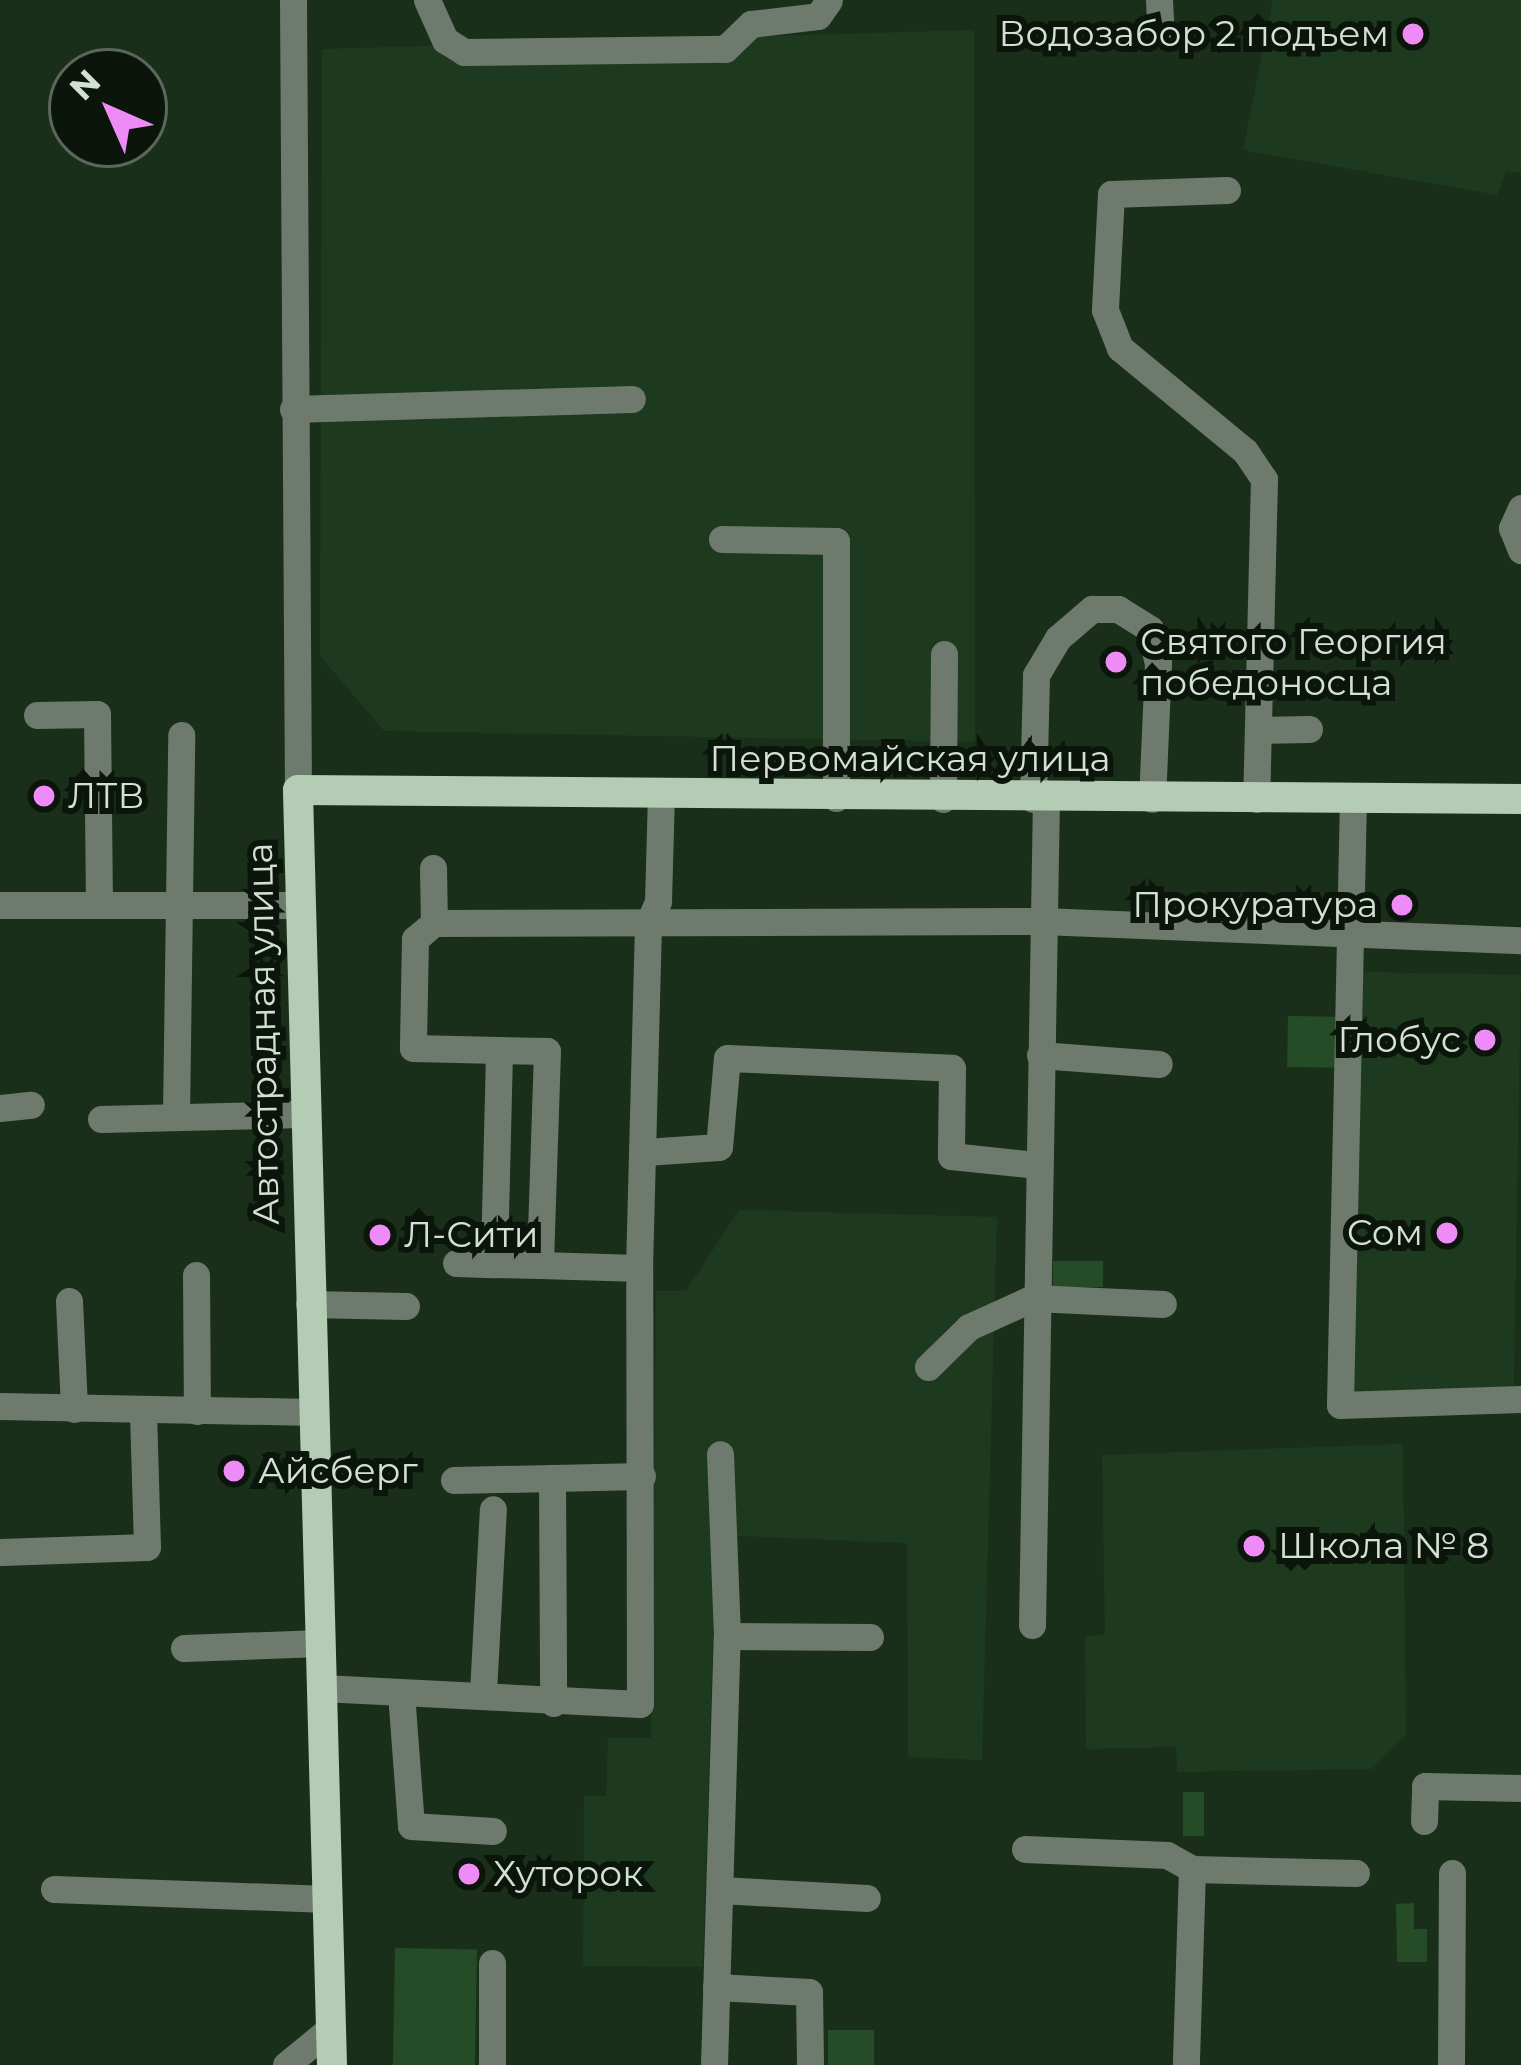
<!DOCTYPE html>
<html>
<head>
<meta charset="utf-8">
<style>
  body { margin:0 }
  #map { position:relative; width:1521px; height:2065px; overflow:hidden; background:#192f19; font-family:Montserrat,sans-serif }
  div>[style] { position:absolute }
  .built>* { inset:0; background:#1d3a1e; transform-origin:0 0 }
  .green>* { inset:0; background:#264c27; transform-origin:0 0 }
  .minor>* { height:27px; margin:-13.5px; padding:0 13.5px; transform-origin:13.5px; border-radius:13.5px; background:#6f7a6e }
  .major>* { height:30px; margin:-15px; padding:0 15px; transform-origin:15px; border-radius:15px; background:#b4ccb3 }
  .dots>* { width:33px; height:33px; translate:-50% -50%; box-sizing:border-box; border:6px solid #0b150b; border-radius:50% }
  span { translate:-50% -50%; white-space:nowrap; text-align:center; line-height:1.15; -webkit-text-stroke:12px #0b150b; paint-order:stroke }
  .poi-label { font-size:36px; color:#d3e1d2 }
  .right { translate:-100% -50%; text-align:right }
  .left { translate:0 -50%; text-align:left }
  .street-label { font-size:36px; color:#d3e1d2 }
  .north { position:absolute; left:48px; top:48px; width:120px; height:120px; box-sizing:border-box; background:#0b150b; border:3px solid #5b675b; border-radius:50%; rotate:315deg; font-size:33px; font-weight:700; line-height:48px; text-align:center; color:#d3e1d2 }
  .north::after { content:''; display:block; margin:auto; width:42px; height:54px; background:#ef8bf7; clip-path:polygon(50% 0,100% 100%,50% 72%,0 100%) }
</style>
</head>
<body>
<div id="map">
  <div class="built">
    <div style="clip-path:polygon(1273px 0,1521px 0,1521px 173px,1506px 171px,1497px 195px,1243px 150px)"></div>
    <div style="clip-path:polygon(974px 30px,975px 742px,384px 731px,320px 656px,322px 49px)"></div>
    <div style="left:1358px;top:972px;width:163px;height:432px;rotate:1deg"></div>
    <div style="clip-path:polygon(739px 1210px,997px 1217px,982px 1760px,908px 1757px,907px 1543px,716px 1535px,703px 1967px,583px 1966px,584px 1796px,606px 1796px,608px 1738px,651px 1738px,656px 1291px,686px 1291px)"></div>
    <div style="clip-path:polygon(1403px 1444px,1406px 1735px,1372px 1769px,1177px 1772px,1176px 1747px,1086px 1749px,1085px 1636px,1105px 1635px,1102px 1455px)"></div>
  </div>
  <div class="green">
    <div style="left:1288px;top:1016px;width:48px;height:51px;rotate:1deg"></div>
    <div style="left:1053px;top:1261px;width:50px;height:26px"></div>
    <div style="left:1183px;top:1792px;width:21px;height:44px"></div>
    <div style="clip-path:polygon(1414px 1903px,1414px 1929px,1427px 1929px,1427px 1962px,1397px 1962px,1396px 1904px)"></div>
    <div style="left:395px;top:1948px;width:82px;height:117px;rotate:1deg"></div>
    <div style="left:828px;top:2030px;width:46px;height:35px"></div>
  </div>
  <div class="minor">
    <div style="left:293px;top:0;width:790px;rotate:89.64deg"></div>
    <div style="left:427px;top:0;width:44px;rotate:65.8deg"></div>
    <div style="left:445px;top:40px;width:22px;rotate:32deg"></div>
    <div style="left:464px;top:52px;width:261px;rotate:-0.7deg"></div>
    <div style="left:725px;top:49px;width:36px;rotate:-44deg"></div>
    <div style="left:751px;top:24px;width:67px;rotate:-6.8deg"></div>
    <div style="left:818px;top:16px;width:19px;rotate:-55deg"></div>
    <div style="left:1159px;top:0;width:34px;rotate:87deg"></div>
    <div style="left:1227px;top:190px;width:116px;rotate:178deg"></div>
    <div style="left:1111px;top:194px;width:116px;rotate:93deg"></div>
    <div style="left:1105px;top:310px;width:41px;rotate:68.5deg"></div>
    <div style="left:1120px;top:348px;width:162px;rotate:39.5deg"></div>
    <div style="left:1245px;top:451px;width:34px;rotate:56deg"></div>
    <div style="left:1264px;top:479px;width:320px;rotate:91.4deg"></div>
    <div style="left:293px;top:409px;width:339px;rotate:-1.7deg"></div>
    <div style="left:1521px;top:508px;width:22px;rotate:114deg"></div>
    <div style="left:1512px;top:528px;width:24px;rotate:68deg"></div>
    <div style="left:722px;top:539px;width:114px;rotate:1deg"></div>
    <div style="left:836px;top:541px;width:257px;rotate:90deg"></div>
    <div style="left:37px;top:715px;width:60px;rotate:-1deg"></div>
    <div style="left:97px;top:714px;width:188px;rotate:89.4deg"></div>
    <div style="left:1259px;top:730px;width:50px;rotate:-1.1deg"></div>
    <div style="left:1353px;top:798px;width:607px;rotate:91.23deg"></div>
    <div style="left:1340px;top:1405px;width:181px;rotate:-1.9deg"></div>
    <div style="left:943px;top:799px;width:145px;rotate:-89.6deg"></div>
    <div style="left:1033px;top:799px;width:124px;rotate:-88.6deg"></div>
    <div style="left:1036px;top:675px;width:43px;rotate:-59.3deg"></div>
    <div style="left:1058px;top:638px;width:45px;rotate:-40.5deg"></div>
    <div style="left:1092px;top:609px;width:26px"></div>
    <div style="left:1118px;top:609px;width:38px;rotate:32deg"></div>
    <div style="left:1150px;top:629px;width:35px;rotate:77deg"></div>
    <div style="left:1158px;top:663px;width:136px;rotate:92.5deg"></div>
    <div style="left:433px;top:868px;width:55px;rotate:89deg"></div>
    <div style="left:434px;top:923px;width:608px;rotate:-0.19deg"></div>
    <div style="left:1042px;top:921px;width:479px;rotate:2.3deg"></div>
    <div style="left:0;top:905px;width:298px"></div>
    <div style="left:434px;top:923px;width:25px;rotate:140deg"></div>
    <div style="left:415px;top:939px;width:109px;rotate:91.1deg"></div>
    <div style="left:413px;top:1048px;width:134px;rotate:1.3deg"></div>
    <div style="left:547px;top:1051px;width:214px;rotate:91.9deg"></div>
    <div style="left:540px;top:1265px;width:99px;rotate:1.7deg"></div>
    <div style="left:499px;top:1052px;width:212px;rotate:91.4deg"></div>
    <div style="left:494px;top:1264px;width:46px;rotate:1.2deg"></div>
    <div style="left:1040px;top:1055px;width:119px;rotate:4.3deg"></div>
    <div style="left:0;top:1108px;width:31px;rotate:-6deg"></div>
    <div style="left:176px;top:1115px;width:380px;rotate:-89.2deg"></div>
    <div style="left:101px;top:1119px;width:202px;rotate:-1.4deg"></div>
    <div style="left:645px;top:1152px;width:74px;rotate:-3.9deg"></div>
    <div style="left:719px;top:1147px;width:89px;rotate:-84.9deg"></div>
    <div style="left:727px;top:1058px;width:225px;rotate:2.5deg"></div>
    <div style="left:952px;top:1068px;width:88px;rotate:90.7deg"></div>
    <div style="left:951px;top:1156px;width:86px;rotate:6deg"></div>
    <div style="left:456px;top:1263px;width:38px;rotate:2deg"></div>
    <div style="left:196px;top:1275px;width:136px;rotate:89.6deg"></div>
    <div style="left:69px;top:1301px;width:108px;rotate:87.3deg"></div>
    <div style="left:309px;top:1304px;width:97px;rotate:1.2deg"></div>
    <div style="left:928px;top:1367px;width:57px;rotate:-44.3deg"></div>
    <div style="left:969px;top:1327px;width:70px;rotate:-24.4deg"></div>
    <div style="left:1033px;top:1298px;width:130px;rotate:2.6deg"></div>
    <div style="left:0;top:1406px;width:314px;rotate:1.1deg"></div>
    <div style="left:552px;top:1478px;width:225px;rotate:89.7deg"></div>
    <div style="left:454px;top:1480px;width:188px;rotate:-1.2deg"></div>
    <div style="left:1px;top:1552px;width:146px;rotate:-2deg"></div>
    <div style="left:147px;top:1547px;width:136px;rotate:-91.7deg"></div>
    <div style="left:1032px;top:1625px;width:826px;rotate:-89.03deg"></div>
    <div style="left:727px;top:1636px;width:143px;rotate:0.4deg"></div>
    <div style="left:184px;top:1648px;width:136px;rotate:-2.1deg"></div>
    <div style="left:322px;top:1688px;width:318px;rotate:2.9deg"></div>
    <div style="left:640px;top:1704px;width:436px;rotate:-90.1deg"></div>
    <div style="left:639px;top:1268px;width:343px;rotate:-88.5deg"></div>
    <div style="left:648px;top:925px;width:26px;rotate:-67deg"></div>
    <div style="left:658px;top:901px;width:105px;rotate:-88.4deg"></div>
    <div style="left:483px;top:1692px;width:183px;rotate:-86.9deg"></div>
    <div style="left:401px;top:1693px;width:133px;rotate:85.7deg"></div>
    <div style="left:411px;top:1826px;width:82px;rotate:3.5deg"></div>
    <div style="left:1424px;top:1821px;width:35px;rotate:-88deg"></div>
    <div style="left:1425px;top:1786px;width:96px;rotate:1.2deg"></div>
    <div style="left:1025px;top:1849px;width:142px;rotate:2.4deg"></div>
    <div style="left:1167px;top:1855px;width:29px;rotate:29deg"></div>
    <div style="left:1192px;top:1869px;width:196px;rotate:91.8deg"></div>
    <div style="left:1192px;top:1869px;width:164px;rotate:1.4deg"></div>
    <div style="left:54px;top:1889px;width:274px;rotate:2.1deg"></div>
    <div style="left:720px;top:1890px;width:147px;rotate:3.1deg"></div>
    <div style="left:492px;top:1963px;width:102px;rotate:90deg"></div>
    <div style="left:716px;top:1987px;width:93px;rotate:3.1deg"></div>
    <div style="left:809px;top:1992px;width:73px;rotate:89.2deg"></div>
    <div style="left:286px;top:2065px;width:58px;rotate:-39.4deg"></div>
    <div style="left:714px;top:2065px;width:429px;rotate:-88.3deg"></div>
    <div style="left:727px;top:1636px;width:182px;rotate:-92.2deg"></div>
    <div style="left:1451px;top:2065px;width:192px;rotate:-89.7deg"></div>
  </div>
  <div class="major">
    <div style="left:332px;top:2065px;width:1275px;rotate:-91.53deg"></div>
    <div style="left:298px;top:790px;width:1223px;rotate:0.42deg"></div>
  </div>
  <div class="dots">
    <div style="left:1413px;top:34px;background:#ef8bf7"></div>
    <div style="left:1116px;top:662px;background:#ef8bf7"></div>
    <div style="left:44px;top:796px;background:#ef8bf7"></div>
    <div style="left:1402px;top:905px;background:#ef8bf7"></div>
    <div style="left:1485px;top:1040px;background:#ef8bf7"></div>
    <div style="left:1447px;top:1233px;background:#ef8bf7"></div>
    <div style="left:380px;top:1235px;background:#ef8bf7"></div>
    <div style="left:234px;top:1471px;background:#ef8bf7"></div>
    <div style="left:1254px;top:1546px;background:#ef8bf7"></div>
    <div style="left:469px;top:1874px;background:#ef8bf7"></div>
  </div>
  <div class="poi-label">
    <span class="right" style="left:1389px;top:34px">Водозабор 2 подъем</span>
    <span class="left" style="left:1140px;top:662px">Святого Георгия<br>победоносца</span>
    <span class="left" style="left:68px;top:796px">ЛТВ</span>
    <span class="right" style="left:1378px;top:905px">Прокуратура</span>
    <span class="right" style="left:1461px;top:1040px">Глобус</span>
    <span class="right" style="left:1423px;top:1233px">Сом</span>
    <span class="left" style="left:404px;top:1235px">Л-Сити</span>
    <span class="left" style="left:258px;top:1471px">Айсберг</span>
    <span class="left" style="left:1278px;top:1546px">Школа № 8</span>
    <span class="left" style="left:493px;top:1874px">Хуторок</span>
  </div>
  <div class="street-label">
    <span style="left:910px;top:759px">Первомайская улица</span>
    <span style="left:263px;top:1034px;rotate:-91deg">Автострадная улица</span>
  </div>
  <div class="north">N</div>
</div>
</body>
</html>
